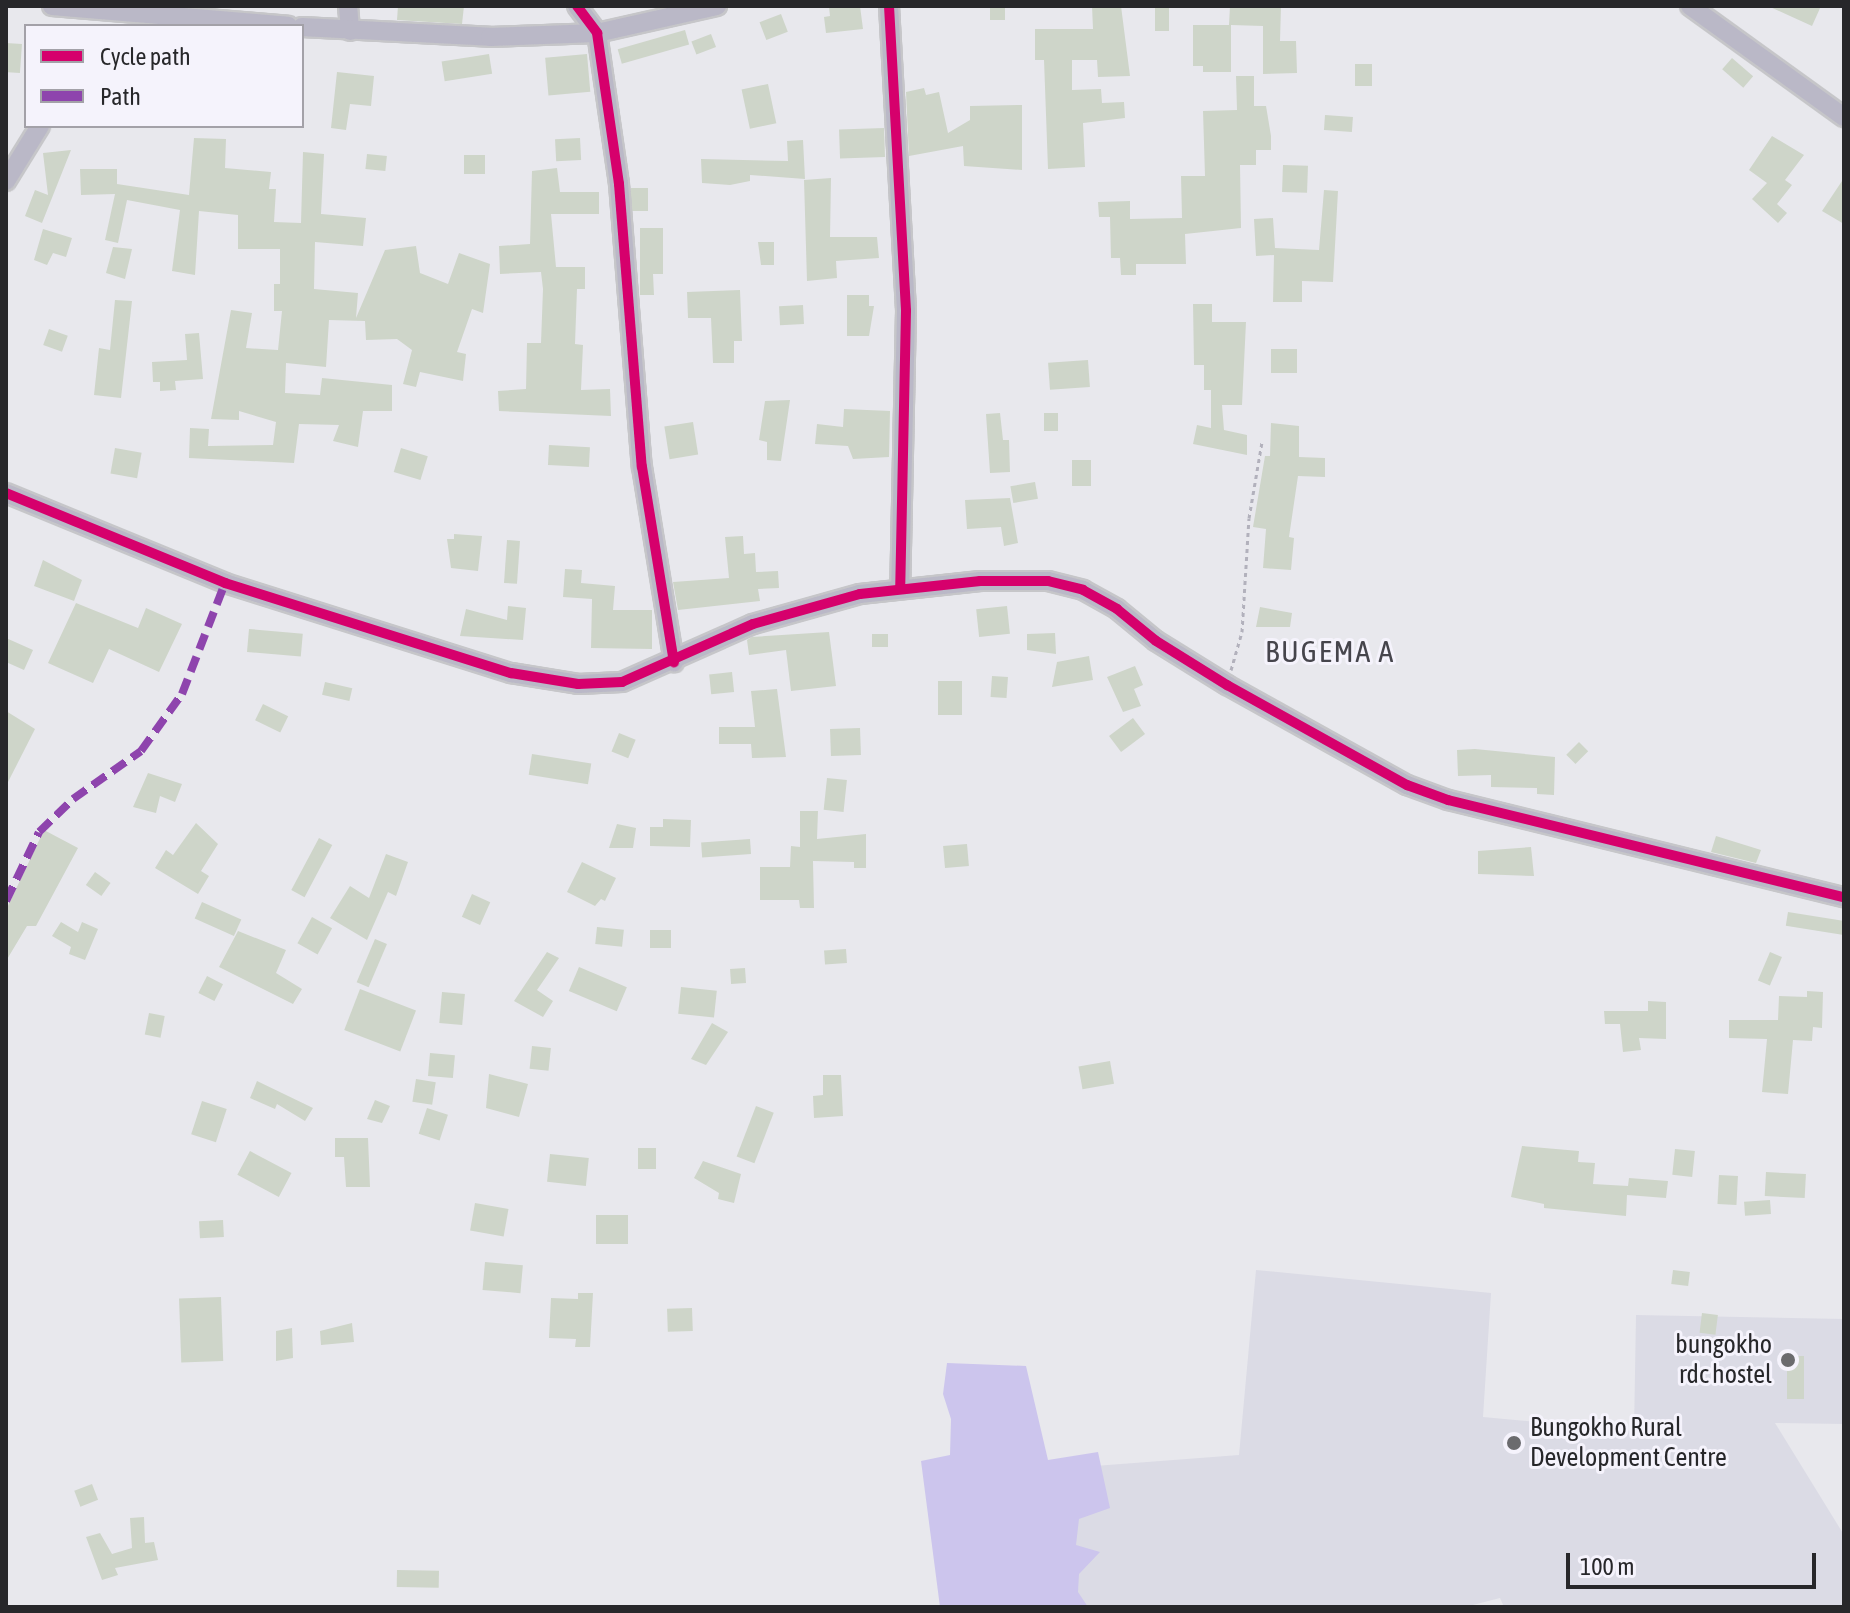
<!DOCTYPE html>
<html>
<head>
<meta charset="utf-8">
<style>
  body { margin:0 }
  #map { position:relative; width:1850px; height:1613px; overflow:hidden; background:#e8e8ed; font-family:"Asap Condensed",sans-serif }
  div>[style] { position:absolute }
  .built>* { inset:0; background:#dbdbe5 }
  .forest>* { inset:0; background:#ccc5ed }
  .building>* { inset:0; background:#ced5c9; transform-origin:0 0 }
  .path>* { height:3px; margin-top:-1.5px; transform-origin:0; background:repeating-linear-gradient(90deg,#b2b1bc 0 4px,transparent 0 8px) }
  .roads { filter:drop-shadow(2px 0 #c6c6c9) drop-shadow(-2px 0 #c6c6c9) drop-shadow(0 2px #c6c6c9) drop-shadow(0 -2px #c6c6c9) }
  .street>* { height:18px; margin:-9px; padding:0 9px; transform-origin:9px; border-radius:9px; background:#bab8c7 }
  .quiet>* { height:8px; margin-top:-4px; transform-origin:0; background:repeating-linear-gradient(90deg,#8e44ad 0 16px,transparent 0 24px) }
  .cycleway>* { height:10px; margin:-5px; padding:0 5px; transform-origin:5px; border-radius:5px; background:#d6006c }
  .dots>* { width:22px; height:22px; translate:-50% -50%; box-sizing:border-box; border:4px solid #f5f3fc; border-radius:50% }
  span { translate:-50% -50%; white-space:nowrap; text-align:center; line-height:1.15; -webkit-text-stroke:6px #f5f3fc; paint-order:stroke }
  .poi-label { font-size:26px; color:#27272a }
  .right { translate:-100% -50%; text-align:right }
  .left { translate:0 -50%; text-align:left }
  .quarter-label { font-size:30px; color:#46454c; letter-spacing:2px }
  .frame { position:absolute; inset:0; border:8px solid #27272a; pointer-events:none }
  .legend { position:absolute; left:24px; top:24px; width:280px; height:104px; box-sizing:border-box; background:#f5f3fc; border:2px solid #a3a1a8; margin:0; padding:10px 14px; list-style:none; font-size:24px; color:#27272a }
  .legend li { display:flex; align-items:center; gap:16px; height:40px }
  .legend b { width:40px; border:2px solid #a3a1a8 }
  .scale { position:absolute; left:1566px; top:1553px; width:250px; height:36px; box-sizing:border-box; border:4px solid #27272a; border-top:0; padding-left:10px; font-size:24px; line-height:28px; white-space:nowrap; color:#27272a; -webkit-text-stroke:6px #f5f3fc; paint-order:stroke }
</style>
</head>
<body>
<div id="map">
  <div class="built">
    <div style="clip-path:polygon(1256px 1270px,1491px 1293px,1483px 1417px,1634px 1431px,1636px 1315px,1844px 1319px,1844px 1424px,1775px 1423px,1844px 1535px,1844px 1607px,1504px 1607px,1500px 1598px,1465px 1607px,950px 1607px,938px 1478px,1239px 1455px)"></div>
  </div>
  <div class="forest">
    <div style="clip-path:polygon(947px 1363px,1026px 1366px,1048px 1460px,1098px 1452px,1110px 1508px,1079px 1519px,1076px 1545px,1100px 1552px,1079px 1574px,1078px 1592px,1088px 1607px,940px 1607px,921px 1461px,950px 1455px,951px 1419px,943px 1394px)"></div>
  </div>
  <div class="building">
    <div style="clip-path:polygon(398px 6px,464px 6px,462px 24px,397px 20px)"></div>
    <div style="clip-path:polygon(860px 6px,863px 29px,826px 33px,824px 17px,830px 16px,829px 7px)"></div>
    <div style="left:990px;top:6px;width:15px;height:14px"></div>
    <div style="clip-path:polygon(1092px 6px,1121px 6px,1130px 76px,1098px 77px,1097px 60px,1072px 60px,1072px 90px,1101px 89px,1102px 103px,1124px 102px,1125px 118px,1083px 123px,1085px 167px,1048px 169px,1044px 60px,1035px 60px,1035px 29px,1093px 29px)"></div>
    <div style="left:1155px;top:6px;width:14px;height:25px"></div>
    <div style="clip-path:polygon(1230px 6px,1281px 6px,1280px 41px,1296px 41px,1297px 73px,1263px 74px,1263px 26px,1231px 25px,1231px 72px,1203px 72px,1203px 66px,1193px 66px,1193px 25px,1229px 25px)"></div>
    <div style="clip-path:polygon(1768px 6px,1821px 6px,1812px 26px)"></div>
    <div style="left:781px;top:14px;width:19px;height:23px;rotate:69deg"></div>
    <div style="left:685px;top:30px;width:15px;height:70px;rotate:74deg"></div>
    <div style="left:711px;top:34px;width:14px;height:21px;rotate:69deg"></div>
    <div style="left:6px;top:43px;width:16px;height:29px;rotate:4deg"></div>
    <div style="left:489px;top:54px;width:20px;height:48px;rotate:81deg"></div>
    <div style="left:587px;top:54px;width:38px;height:42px;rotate:85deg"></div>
    <div style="left:1732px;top:58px;width:28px;height:15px;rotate:41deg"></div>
    <div style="left:1355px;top:64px;width:17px;height:22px"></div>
    <div style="clip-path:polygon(337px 72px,374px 76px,371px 106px,350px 104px,346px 130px,331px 128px)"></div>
    <div style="clip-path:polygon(1236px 76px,1254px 76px,1254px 106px,1266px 106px,1271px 136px,1271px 150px,1256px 150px,1256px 165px,1240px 165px,1241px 228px,1185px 234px,1186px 264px,1136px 264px,1136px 275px,1121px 275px,1120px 258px,1111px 258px,1110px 217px,1099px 217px,1098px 202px,1130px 201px,1130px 219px,1182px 218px,1181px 176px,1205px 176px,1203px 111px,1237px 110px)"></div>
    <div style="left:768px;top:84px;width:40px;height:27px;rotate:78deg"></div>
    <div style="clip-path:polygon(924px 88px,926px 95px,939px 92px,948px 133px,970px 120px,970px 106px,1022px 105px,1022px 170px,964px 166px,963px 146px,909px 156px,906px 92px)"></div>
    <div style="left:1325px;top:115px;width:28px;height:15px;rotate:4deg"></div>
    <div style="left:884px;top:128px;width:29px;height:45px;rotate:88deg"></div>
    <div style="clip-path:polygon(1772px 136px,1804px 155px,1785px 180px,1792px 185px,1777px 204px,1787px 213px,1778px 223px,1752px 199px,1767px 183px,1749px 170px)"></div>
    <div style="clip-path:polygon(194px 138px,226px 139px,225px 168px,271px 172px,269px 189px,276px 189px,274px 222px,301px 223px,303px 152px,324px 154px,321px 214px,366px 218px,363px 246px,315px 242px,314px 289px,358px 293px,356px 318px,385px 250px,416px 246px,420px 273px,448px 284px,459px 253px,490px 264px,483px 313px,472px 309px,457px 352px,466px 354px,463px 381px,420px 372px,416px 387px,403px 384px,412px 350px,397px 339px,366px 340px,365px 321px,329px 320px,326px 367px,286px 363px,285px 393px,320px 395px,322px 378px,392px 385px,392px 411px,363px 411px,358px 447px,333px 441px,339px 425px,299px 424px,294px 463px,189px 458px,190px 428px,209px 429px,208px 446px,273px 445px,276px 422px,239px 411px,239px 420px,211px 419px,231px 310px,252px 313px,246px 348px,278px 350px,282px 311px,274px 311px,274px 284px,280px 284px,280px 249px,238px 249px,238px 215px,199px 211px,195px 275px,172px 271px,180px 210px,127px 200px,118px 243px,105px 240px,115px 194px,81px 195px,80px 169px,117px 169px,117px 184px,189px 195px)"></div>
    <div style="left:580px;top:138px;width:22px;height:25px;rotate:87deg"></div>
    <div style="clip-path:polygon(803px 140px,805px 179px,750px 175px,750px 181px,730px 185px,702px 183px,701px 159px,788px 161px,787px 141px)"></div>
    <div style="clip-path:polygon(71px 150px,42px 223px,25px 216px,35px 190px,48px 195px,43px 153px)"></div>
    <div style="left:367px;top:154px;width:20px;height:15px;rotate:6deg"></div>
    <div style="left:485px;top:155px;width:19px;height:21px;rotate:90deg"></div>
    <div style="left:1283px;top:165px;width:25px;height:27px;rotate:2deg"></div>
    <div style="clip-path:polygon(557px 168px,560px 192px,599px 192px,599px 214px,551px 214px,556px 267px,585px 267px,585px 289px,577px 289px,575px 344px,583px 345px,581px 390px,610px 389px,611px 416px,499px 411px,498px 391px,526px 389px,527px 343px,541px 343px,543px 289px,541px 272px,500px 274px,499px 246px,530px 244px,532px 171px)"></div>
    <div style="clip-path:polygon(831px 178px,830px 237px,877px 237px,879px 258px,836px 261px,837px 278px,807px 281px,804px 180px)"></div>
    <div style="clip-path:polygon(1844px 178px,1844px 224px,1822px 211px)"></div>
    <div style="left:631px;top:188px;width:17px;height:23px"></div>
    <div style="clip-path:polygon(1324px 190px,1338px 191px,1333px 282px,1302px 281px,1302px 302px,1273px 302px,1274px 255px,1256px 256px,1254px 219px,1273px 218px,1275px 248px,1319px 250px)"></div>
    <div style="clip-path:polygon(640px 228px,663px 228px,663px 274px,653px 274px,654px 295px,640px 295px)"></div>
    <div style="clip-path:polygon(43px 229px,72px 238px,66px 257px,53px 253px,47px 265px,34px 260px)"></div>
    <div style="clip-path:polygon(758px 242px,774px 242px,774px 265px,761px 265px)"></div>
    <div style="clip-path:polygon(113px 247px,132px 249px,125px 279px,106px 273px)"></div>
    <div style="clip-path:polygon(740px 290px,742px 341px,734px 341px,734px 363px,713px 363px,711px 318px,688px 318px,687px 292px)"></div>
    <div style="clip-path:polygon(847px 295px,869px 295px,869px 306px,874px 306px,869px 336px,847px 336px)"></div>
    <div style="clip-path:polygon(115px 300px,132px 301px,121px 398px,94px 395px,99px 348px,110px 350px)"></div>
    <div style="clip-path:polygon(1193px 304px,1212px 304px,1212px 322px,1246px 322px,1242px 405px,1222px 405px,1224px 430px,1247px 435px,1247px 455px,1193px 444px,1197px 425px,1211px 428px,1211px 390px,1204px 390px,1204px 365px,1194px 365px)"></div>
    <div style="left:803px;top:305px;width:19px;height:24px;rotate:87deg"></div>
    <div style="left:49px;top:329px;width:20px;height:17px;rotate:20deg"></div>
    <div style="clip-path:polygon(199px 333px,203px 379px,175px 381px,176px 390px,160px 391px,160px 382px,153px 382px,152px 362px,187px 360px,185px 334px)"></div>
    <div style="left:1271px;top:349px;width:26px;height:24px"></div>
    <div style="left:1088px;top:360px;width:27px;height:40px;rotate:86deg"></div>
    <div style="clip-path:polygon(790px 400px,781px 461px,767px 460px,767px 442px,759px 440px,765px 401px)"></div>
    <div style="clip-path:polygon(844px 409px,890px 411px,889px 457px,853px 459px,848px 446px,815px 444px,817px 424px,843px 427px)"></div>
    <div style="clip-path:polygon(1000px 413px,1003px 440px,1009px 440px,1010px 472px,990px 473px,986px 414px)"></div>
    <div style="left:1058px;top:413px;width:18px;height:14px;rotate:90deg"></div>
    <div style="left:693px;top:422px;width:33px;height:29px;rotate:81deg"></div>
    <div style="clip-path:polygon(1271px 423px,1299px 426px,1299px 457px,1325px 458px,1325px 477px,1298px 476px,1289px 537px,1294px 538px,1291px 570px,1263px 568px,1266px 529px,1253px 527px,1265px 456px,1270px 456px)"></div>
    <div style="left:549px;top:445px;width:41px;height:20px;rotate:3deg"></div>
    <div style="left:115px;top:448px;width:27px;height:26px;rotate:10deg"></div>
    <div style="left:401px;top:448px;width:28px;height:25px;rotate:17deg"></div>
    <div style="left:1072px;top:460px;width:19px;height:26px"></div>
    <div style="left:1035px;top:482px;width:17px;height:25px;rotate:80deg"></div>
    <div style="clip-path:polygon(1010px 498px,1018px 543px,1004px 546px,1001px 527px,967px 529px,965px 500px)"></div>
    <div style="clip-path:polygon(454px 534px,482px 536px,478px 571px,451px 568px,447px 539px,454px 539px)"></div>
    <div style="clip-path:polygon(743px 536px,744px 554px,755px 553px,756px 572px,778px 571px,779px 588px,758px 589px,760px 601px,678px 610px,673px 582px,729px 578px,725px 537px)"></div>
    <div style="left:507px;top:540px;width:13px;height:43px;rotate:4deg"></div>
    <div style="clip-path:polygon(43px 560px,82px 580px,74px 601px,34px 586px)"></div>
    <div style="clip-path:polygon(565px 569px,582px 570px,581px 583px,615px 586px,613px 610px,652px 610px,652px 649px,591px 648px,592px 599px,563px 597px)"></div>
    <div style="clip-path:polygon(76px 603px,138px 628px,146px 608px,182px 624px,159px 672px,109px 649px,93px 683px,48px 663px)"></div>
    <div style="clip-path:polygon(508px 606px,526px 608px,523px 640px,460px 636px,466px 609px,507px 620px)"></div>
    <div style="left:1007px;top:606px;width:28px;height:31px;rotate:84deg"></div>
    <div style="clip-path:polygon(1260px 607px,1292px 613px,1290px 627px,1256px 627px)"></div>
    <div style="left:249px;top:629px;width:54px;height:23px;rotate:5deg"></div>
    <div style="clip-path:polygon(829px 632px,836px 686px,791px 691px,786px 650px,749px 655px,747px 640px,752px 637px)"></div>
    <div style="clip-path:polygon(1055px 633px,1056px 654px,1027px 650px,1027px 634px)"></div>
    <div style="left:872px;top:634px;width:16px;height:13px"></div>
    <div style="clip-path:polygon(6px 638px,33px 650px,24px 670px,6px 662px)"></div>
    <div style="clip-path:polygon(1089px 656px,1093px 680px,1052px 687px,1057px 662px)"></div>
    <div style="clip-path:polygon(1135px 666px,1143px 685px,1134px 689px,1141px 706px,1123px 712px,1107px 677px)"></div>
    <div style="left:732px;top:672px;width:20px;height:23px;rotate:84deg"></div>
    <div style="left:992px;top:676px;width:16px;height:21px;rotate:4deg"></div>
    <div style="left:938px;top:681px;width:24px;height:34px"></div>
    <div style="left:325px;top:682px;width:28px;height:13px;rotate:13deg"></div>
    <div style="clip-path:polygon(777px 689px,786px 757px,752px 758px,751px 744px,719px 744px,719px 727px,755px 727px,751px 691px)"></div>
    <div style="left:263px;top:704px;width:28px;height:18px;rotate:26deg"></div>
    <div style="clip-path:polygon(6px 711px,35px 729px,6px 786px)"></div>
    <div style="left:1133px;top:718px;width:20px;height:30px;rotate:53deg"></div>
    <div style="left:860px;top:728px;width:27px;height:30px;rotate:88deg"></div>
    <div style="left:619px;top:733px;width:18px;height:20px;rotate:22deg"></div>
    <div style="left:1579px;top:742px;width:13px;height:18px;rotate:45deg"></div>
    <div style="clip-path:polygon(1475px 749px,1555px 757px,1554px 795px,1537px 794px,1537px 788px,1491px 787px,1491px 775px,1458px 776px,1457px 750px)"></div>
    <div style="left:532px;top:754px;width:60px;height:21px;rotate:9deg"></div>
    <div style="clip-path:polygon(148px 773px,182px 784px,175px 802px,160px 796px,156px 813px,133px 807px)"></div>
    <div style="left:827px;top:778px;width:20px;height:32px;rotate:6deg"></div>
    <div style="clip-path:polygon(800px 811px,818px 811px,817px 839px,866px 834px,866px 868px,854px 868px,854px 862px,813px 861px,814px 908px,800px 908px,799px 900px,760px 900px,760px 867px,790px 867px,791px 846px,800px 847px)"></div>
    <div style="clip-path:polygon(663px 819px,691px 820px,690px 847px,650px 846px,650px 827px,663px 827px)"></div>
    <div style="clip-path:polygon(196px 823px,218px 844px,201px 871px,209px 876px,198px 894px,155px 868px,166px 850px,173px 855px)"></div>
    <div style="clip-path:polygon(617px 824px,636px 828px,633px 848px,609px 848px)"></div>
    <div style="clip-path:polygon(44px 830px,78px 848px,36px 926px,27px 926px,6px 961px,6px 910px)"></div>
    <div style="clip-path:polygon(1716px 836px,1761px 850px,1756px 863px,1711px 852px)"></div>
    <div style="left:319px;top:838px;width:15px;height:59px;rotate:28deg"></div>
    <div style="left:750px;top:839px;width:15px;height:49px;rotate:86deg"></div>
    <div style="left:967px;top:844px;width:22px;height:24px;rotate:85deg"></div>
    <div style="clip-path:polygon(1531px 847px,1534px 876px,1478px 874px,1478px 851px)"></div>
    <div style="clip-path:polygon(386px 854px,408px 862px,396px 896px,388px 892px,367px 940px,330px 918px,350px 886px,369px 898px)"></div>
    <div style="clip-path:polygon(582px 862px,616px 878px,605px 901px,601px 899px,595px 906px,567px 892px)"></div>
    <div style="left:95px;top:872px;width:19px;height:16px;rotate:35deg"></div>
    <div style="left:472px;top:894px;width:20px;height:25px;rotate:24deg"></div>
    <div style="left:202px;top:902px;width:43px;height:18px;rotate:24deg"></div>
    <div style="left:1788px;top:912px;width:57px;height:14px;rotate:9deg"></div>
    <div style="left:312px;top:917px;width:23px;height:30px;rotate:29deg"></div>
    <div style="clip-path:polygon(61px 922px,78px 932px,82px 922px,98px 929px,85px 960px,69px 954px,71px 947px,52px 936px)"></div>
    <div style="left:597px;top:927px;width:27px;height:17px;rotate:6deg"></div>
    <div style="left:650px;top:930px;width:21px;height:18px"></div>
    <div style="clip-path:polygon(238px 931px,286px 950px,276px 973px,302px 989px,293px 1004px,219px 967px)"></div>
    <div style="left:375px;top:939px;width:13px;height:47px;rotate:23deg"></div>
    <div style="left:846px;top:949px;width:14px;height:22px;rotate:86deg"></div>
    <div style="clip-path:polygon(547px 952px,559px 958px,537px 990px,553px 1001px,543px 1017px,514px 1001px)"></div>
    <div style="left:1770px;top:952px;width:13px;height:31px;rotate:23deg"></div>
    <div style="left:579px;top:967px;width:52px;height:26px;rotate:23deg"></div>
    <div style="left:745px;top:968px;width:15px;height:15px;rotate:86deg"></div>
    <div style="left:207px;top:976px;width:18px;height:19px;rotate:27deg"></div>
    <div style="left:681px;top:987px;width:36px;height:27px;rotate:6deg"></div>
    <div style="left:360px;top:989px;width:60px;height:44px;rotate:21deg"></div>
    <div style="clip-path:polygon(1807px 991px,1823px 992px,1822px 1028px,1813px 1027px,1812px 1041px,1793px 1040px,1788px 1094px,1762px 1092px,1767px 1039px,1729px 1038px,1729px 1020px,1778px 1020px,1779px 996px,1807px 997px)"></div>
    <div style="left:442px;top:992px;width:23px;height:31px;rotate:5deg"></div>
    <div style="clip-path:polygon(1648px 1001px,1666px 1002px,1666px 1039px,1639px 1038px,1641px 1050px,1623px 1052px,1620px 1024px,1605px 1024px,1604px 1011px,1648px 1011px)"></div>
    <div style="left:149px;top:1013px;width:16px;height:22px;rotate:11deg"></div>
    <div style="clip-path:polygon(712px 1023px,728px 1032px,706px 1065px,691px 1059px)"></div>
    <div style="left:532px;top:1046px;width:19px;height:23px;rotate:6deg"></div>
    <div style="left:430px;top:1053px;width:25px;height:23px;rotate:5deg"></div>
    <div style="left:1110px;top:1061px;width:23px;height:32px;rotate:80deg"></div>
    <div style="clip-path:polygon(489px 1074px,528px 1084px,519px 1117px,486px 1108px)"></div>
    <div style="clip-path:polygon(823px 1075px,841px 1075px,843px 1116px,814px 1118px,813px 1096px,823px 1095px)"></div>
    <div style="left:416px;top:1079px;width:20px;height:23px;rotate:9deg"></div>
    <div style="clip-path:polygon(257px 1081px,313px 1108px,305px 1121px,277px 1104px,275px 1109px,250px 1098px)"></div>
    <div style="clip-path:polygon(375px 1100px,390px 1106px,382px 1123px,367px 1119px)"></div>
    <div style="left:202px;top:1101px;width:26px;height:35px;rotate:18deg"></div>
    <div style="left:756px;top:1106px;width:19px;height:54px;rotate:21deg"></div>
    <div style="left:427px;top:1108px;width:22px;height:27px;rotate:18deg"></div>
    <div style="clip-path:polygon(335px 1138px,368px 1138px,370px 1187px,346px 1187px,344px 1157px,335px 1157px)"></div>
    <div style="clip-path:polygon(1522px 1146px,1579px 1151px,1578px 1162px,1595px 1163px,1593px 1184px,1628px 1186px,1629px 1178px,1668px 1181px,1666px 1198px,1627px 1195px,1626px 1216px,1544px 1208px,1544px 1204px,1511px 1197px)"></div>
    <div style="left:638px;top:1148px;width:18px;height:21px"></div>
    <div style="left:1675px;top:1149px;width:20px;height:26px;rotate:6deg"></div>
    <div style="left:250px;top:1151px;width:47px;height:27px;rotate:28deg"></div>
    <div style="left:550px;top:1154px;width:39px;height:28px;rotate:6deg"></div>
    <div style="clip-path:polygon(703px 1161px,741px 1174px,734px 1203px,718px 1199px,719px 1193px,694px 1178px)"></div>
    <div style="left:1766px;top:1172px;width:40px;height:24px;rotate:3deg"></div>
    <div style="left:1719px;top:1175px;width:19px;height:29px;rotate:3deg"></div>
    <div style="left:1770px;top:1200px;width:14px;height:26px;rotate:86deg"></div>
    <div style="left:475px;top:1203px;width:34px;height:28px;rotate:10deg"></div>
    <div style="left:596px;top:1215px;width:32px;height:29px"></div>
    <div style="left:223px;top:1220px;width:17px;height:24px;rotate:87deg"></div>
    <div style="left:485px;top:1262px;width:38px;height:28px;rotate:5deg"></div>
    <div style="left:1673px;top:1270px;width:17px;height:14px;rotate:7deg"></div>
    <div style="clip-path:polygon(578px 1293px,593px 1293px,590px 1347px,575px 1347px,576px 1339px,549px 1338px,551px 1298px,578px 1299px)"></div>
    <div style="left:221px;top:1297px;width:64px;height:42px;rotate:88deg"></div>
    <div style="left:692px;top:1308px;width:23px;height:25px;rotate:88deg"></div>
    <div style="left:1702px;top:1313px;width:16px;height:20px;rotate:7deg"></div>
    <div style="clip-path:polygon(352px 1323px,354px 1342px,321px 1345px,320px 1331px)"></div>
    <div style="clip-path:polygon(292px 1328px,293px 1358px,276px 1361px,276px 1331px)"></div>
    <div style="left:1787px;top:1356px;width:17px;height:43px"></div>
    <div style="left:92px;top:1484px;width:17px;height:19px;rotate:69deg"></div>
    <div style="clip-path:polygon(144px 1517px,145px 1543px,154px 1542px,158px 1560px,115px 1568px,118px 1575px,102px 1580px,86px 1537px,100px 1533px,112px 1554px,132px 1548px,130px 1518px)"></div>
    <div style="left:397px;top:1570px;width:42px;height:17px;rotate:1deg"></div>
  </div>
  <div class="path">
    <div style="left:1231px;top:670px;width:40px;rotate:-74deg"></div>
    <div style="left:1242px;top:632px;width:114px;rotate:-86.5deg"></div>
    <div style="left:1249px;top:518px;width:77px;rotate:-80.3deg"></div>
  </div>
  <div class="roads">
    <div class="street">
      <div style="left:52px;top:6px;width:237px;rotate:4.8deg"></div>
      <div style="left:348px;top:6px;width:25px;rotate:85deg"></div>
      <div style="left:577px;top:6px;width:34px;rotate:53deg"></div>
      <div style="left:597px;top:33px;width:153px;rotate:81.7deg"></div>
      <div style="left:619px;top:184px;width:284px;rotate:85.4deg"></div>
      <div style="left:642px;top:467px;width:198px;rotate:80.7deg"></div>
      <div style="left:889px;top:6px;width:305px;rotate:86.8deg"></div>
      <div style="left:906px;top:311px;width:278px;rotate:91.2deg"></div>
      <div style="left:1690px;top:6px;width:190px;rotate:35.8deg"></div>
      <div style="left:302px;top:27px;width:188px;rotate:3deg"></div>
      <div style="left:490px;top:37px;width:107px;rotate:-2.1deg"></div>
      <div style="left:597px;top:33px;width:123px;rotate:-12.7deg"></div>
      <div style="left:6px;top:181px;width:65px;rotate:-58.3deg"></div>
      <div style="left:6px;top:493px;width:237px;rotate:22.3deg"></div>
      <div style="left:225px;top:583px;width:300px;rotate:17.5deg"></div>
      <div style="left:511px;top:673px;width:68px;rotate:9.3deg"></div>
      <div style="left:578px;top:684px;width:44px;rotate:-2.6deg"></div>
      <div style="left:622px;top:682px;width:143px;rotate:-23.9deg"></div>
      <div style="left:753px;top:624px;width:111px;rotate:-15.7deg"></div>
      <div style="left:860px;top:594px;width:121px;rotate:-6.2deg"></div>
      <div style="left:980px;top:581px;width:68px"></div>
      <div style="left:1048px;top:581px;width:36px;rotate:14deg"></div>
      <div style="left:1083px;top:590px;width:39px;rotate:29deg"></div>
      <div style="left:1117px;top:609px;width:50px;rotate:39.4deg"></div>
      <div style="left:1156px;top:641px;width:84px;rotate:31.8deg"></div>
      <div style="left:1227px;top:685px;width:206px;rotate:29.1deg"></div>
      <div style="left:1407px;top:785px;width:44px;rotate:20.1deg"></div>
      <div style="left:1448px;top:800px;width:408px;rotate:13.8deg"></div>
    </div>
  </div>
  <div class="quiet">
    <div style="left:6px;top:901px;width:76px;rotate:-64.4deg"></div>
    <div style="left:39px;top:832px;width:47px;rotate:-44.1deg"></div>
    <div style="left:73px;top:799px;width:83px;rotate:-35.2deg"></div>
    <div style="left:141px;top:751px;width:70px;rotate:-54.3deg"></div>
    <div style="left:182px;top:694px;width:119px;rotate:-68.8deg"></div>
  </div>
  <div class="cycleway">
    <div style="left:577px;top:6px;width:34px;rotate:53deg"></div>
    <div style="left:597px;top:33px;width:153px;rotate:81.7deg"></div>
    <div style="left:619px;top:184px;width:284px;rotate:85.4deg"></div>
    <div style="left:642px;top:467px;width:198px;rotate:80.7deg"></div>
    <div style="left:889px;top:6px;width:305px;rotate:86.8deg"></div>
    <div style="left:906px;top:311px;width:278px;rotate:91.2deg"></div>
    <div style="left:6px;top:493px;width:237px;rotate:22.3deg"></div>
    <div style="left:225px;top:583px;width:300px;rotate:17.5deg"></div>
    <div style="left:511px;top:673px;width:68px;rotate:9.3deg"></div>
    <div style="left:578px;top:684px;width:44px;rotate:-2.6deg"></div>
    <div style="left:622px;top:682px;width:143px;rotate:-23.9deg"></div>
    <div style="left:753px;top:624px;width:111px;rotate:-15.7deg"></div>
    <div style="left:860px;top:594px;width:121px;rotate:-6.2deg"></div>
    <div style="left:980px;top:581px;width:68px"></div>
    <div style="left:1048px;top:581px;width:36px;rotate:14deg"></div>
    <div style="left:1083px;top:590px;width:39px;rotate:29deg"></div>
    <div style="left:1117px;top:609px;width:50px;rotate:39.4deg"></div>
    <div style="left:1156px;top:641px;width:84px;rotate:31.8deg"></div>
    <div style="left:1227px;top:685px;width:206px;rotate:29.1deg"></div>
    <div style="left:1407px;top:785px;width:44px;rotate:20.1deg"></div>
    <div style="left:1448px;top:800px;width:408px;rotate:13.8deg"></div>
  </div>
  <div class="dots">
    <div style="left:1788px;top:1360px;background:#6b6b6e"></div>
    <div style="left:1514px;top:1443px;background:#6b6b6e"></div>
  </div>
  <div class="poi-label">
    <span class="right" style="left:1772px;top:1360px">bungokho<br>rdc hostel</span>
    <span class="left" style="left:1530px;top:1443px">Bungokho Rural<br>Development Centre</span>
  </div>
  <div class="quarter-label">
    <span style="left:1330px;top:651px">BUGEMA A</span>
  </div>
  <div class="frame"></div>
  <ul class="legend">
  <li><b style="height:10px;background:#d6006c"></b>Cycle path</li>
  <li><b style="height:10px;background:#8e44ad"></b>Path</li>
  </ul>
  <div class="scale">100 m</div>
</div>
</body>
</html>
